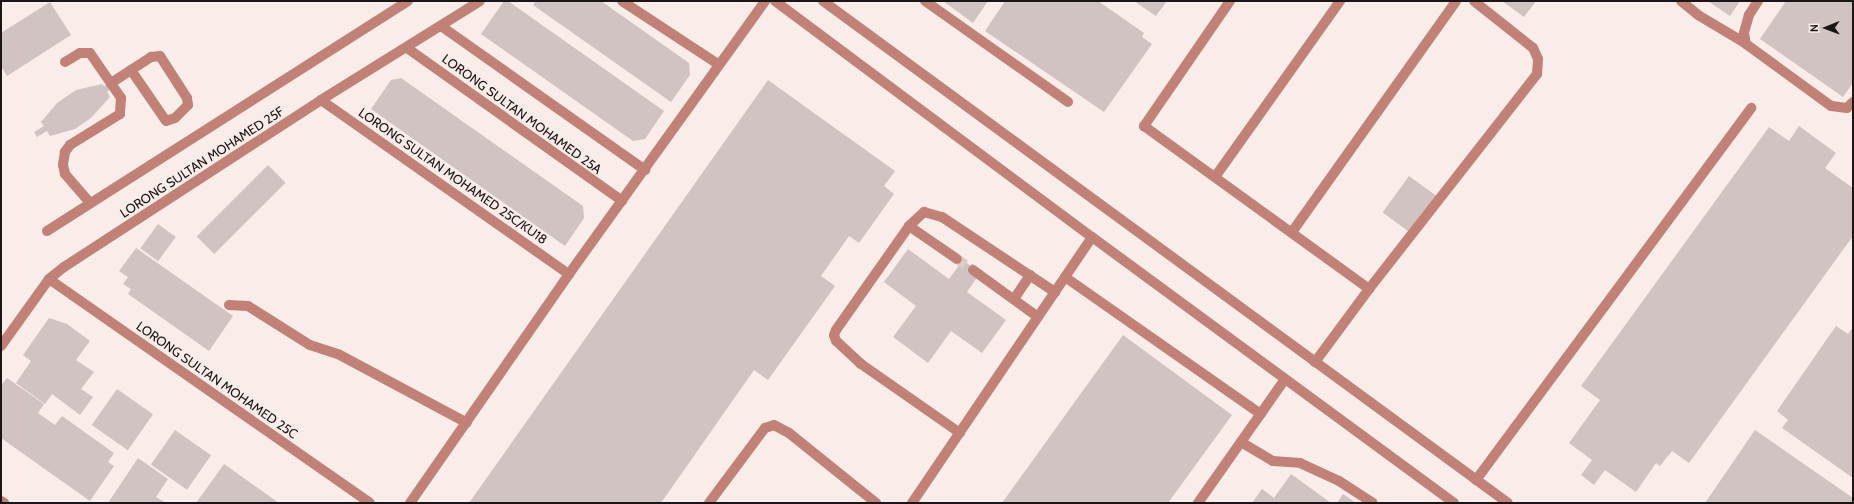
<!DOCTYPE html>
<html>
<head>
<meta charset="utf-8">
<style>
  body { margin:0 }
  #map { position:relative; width:1854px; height:504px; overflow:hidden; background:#faece9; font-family:Cabin,sans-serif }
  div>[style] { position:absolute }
  .building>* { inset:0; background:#d1c3c1; transform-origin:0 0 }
  .minor-tunnel>* { height:10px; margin-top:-5px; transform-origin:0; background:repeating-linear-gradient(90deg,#d9ccc9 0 10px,transparent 0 15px) }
  .minor>* { height:10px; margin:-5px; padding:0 5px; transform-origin:5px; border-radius:5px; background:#c28177 }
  span { translate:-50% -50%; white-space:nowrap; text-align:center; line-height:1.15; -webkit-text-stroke:3px #faece9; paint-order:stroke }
  .street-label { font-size:13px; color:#1b1615 }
  .frame { position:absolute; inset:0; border:2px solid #1b1615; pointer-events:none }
  .north { position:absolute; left:1806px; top:8px; width:40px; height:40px; -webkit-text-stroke:3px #faece9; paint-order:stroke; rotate:269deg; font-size:11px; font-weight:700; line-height:16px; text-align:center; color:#1b1615 }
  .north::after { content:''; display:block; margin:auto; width:14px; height:18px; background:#1b1615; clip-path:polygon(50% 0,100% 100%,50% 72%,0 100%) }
</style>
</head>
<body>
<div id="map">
  <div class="building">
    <div style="clip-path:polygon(504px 1px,508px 1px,664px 111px,645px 139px,633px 141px,481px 34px)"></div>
    <div style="clip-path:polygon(536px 1px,601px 1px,689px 63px,690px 75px,671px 102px,533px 5px)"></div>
    <div style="clip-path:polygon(943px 1px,988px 1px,973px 23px)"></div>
    <div style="clip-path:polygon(1005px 1px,1098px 1px,1144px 33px,1142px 37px,1152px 44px,1104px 112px,985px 31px)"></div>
    <div style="clip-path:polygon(1134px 1px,1167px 1px,1156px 16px)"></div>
    <div style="clip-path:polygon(1502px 1px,1536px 1px,1524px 17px)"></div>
    <div style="clip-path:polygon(1708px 1px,1740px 1px,1730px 16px)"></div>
    <div style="clip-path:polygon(1786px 1px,1853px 1px,1853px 83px,1843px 97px,1760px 39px)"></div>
    <div style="clip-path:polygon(50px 2px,71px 35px,7px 76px,1px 66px,1px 33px)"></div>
    <div style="clip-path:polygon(401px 78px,583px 206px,584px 218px,565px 246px,371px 109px,391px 80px)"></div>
    <div style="clip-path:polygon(768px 80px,895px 171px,884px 186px,894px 194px,859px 243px,849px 236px,821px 276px,835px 286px,768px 380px,754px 370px,661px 503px,469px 503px)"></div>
    <div style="clip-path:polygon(102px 84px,104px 86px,108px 84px,112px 88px,107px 92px,110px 97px,91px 118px,75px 129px,50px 136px,47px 131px,37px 137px,34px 132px,44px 126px,41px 122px,57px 103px,76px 90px)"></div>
    <div style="clip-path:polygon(1799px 126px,1836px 153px,1825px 168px,1853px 188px,1853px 236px,1689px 463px,1672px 451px,1660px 466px,1656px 463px,1636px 492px,1605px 470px,1594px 485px,1581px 475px,1592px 460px,1569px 443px,1600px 400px,1581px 386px,1769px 127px,1789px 141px)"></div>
    <div style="left:268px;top:165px;width:25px;height:101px;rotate:45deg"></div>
    <div style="left:1409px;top:176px;width:34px;height:45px;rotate:36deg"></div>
    <div style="left:158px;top:224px;width:22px;height:30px;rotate:36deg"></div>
    <div style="clip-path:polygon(136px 248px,233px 316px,209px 351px,128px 294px,131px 289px,123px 284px,128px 277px,119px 271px)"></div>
    <div style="clip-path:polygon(908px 249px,949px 279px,963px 260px,980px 273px,967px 292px,1006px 320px,982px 353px,951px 331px,928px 363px,893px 337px,916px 306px,884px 282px)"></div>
    <div style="clip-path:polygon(49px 318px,67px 324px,90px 341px,76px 360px,94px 372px,81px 389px,93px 397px,80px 415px,52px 394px,45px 404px,16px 383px,31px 361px,23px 355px)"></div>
    <div style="clip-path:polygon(1836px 326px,1848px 334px,1853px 327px,1853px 478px,1782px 428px,1788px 420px,1777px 411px)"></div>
    <div style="clip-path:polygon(1123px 335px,1232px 415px,1168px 503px,1002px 503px)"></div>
    <div style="clip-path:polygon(7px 378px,44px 404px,38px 413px,55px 425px,62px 416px,114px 453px,108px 462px,114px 466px,90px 501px,1px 438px,1px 386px)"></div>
    <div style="left:117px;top:389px;width:44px;height:44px;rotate:35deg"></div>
    <div style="left:175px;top:430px;width:44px;height:42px;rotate:35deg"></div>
    <div style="clip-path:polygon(1755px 430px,1853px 498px,1853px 503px,1705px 503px)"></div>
    <div style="clip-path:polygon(138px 458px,168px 479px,156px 497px,166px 503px,108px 503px)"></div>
    <div style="clip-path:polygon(224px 464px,279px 503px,196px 503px)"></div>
    <div style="clip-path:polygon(1291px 474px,1331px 503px,1252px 503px,1262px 489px,1274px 498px)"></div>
    <div style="clip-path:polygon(1343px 494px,1356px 503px,1337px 503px)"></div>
  </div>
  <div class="minor-tunnel">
    <div style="left:957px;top:259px;width:19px;rotate:35deg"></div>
  </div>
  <div class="minor">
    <div style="left:622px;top:1px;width:115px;rotate:33.3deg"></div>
    <div style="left:775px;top:1px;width:395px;rotate:36.7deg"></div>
    <div style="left:1092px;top:237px;width:449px;rotate:36.3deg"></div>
    <div style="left:823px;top:1px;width:849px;rotate:36.24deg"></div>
    <div style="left:925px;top:1px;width:175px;rotate:35.2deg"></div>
    <div style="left:1230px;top:1px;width:152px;rotate:124.5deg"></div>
    <div style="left:1144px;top:126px;width:278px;rotate:35.9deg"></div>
    <div style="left:1369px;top:289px;width:91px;rotate:126.5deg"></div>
    <div style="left:1681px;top:1px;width:22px;rotate:39deg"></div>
    <div style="left:1698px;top:15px;width:55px;rotate:30.8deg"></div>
    <div style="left:1758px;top:1px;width:17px;rotate:123deg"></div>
    <div style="left:1749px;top:15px;width:19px;rotate:106deg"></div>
    <div style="left:1744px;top:33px;width:11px;rotate:80deg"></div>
    <div style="left:1746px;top:44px;width:105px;rotate:36.1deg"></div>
    <div style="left:1831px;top:106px;width:16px;rotate:7deg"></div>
    <div style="left:1847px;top:108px;width:8px;rotate:-45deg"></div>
    <div style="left:441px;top:26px;width:250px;rotate:35.2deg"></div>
    <div style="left:407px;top:48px;width:264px;rotate:35.4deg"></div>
    <div style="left:65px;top:62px;width:17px;rotate:-31deg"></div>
    <div style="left:80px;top:53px;width:10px"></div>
    <div style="left:90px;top:53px;width:55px;rotate:55.4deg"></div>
    <div style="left:121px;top:98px;width:16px;rotate:94deg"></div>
    <div style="left:120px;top:114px;width:59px;rotate:148.2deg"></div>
    <div style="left:70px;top:145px;width:9px;rotate:126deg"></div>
    <div style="left:65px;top:152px;width:13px;rotate:99deg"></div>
    <div style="left:63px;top:165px;width:9px;rotate:77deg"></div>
    <div style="left:65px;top:174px;width:38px;rotate:49deg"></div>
    <div style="left:111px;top:83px;width:48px;rotate:-33deg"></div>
    <div style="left:151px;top:57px;width:9px;rotate:-6deg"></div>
    <div style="left:160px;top:56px;width:50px;rotate:57.3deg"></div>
    <div style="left:187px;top:98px;width:7px;rotate:82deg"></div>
    <div style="left:188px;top:105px;width:18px;rotate:135deg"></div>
    <div style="left:175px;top:118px;width:9px;rotate:162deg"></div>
    <div style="left:166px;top:121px;width:62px;rotate:-124.5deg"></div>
    <div style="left:321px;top:100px;width:303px;rotate:35.1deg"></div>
    <div style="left:1215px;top:177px;width:216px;rotate:-54.6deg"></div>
    <div style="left:909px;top:226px;width:58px;rotate:34.5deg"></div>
    <div style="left:47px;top:231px;width:428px;rotate:-32.5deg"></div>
    <div style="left:1292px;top:232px;width:283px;rotate:-54.6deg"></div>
    <div style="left:973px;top:270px;width:80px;rotate:35.9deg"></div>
    <div style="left:1065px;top:277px;width:239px;rotate:35deg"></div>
    <div style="left:49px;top:279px;width:391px;rotate:34.9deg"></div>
    <div style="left:1369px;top:289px;width:273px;rotate:-52deg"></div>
    <div style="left:1537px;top:74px;width:15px;rotate:-86deg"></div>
    <div style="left:1538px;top:59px;width:12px;rotate:-114deg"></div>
    <div style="left:1533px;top:48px;width:75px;rotate:-141.5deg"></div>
    <div style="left:1014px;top:299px;width:29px;rotate:-56deg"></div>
    <div style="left:229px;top:305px;width:19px;rotate:3deg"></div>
    <div style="left:248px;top:306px;width:73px;rotate:32.2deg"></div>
    <div style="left:310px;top:345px;width:29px;rotate:18deg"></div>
    <div style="left:338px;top:354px;width:146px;rotate:28.1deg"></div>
    <div style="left:1px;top:346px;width:82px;rotate:-54.4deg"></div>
    <div style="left:49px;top:279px;width:19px;rotate:-39deg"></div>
    <div style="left:64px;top:267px;width:306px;rotate:-33deg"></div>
    <div style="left:321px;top:100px;width:187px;rotate:-31.9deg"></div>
    <div style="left:960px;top:433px;width:121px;rotate:-145.1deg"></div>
    <div style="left:861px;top:364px;width:34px;rotate:-137deg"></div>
    <div style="left:836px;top:341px;width:6px;rotate:-108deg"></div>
    <div style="left:834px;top:335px;width:5px;rotate:-68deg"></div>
    <div style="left:836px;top:330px;width:127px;rotate:-54.9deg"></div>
    <div style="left:909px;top:226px;width:21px;rotate:-43deg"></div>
    <div style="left:924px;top:212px;width:19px;rotate:16deg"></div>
    <div style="left:942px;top:217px;width:136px;rotate:33.6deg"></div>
    <div style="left:1241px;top:442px;width:37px;rotate:31deg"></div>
    <div style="left:1273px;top:461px;width:27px;rotate:4deg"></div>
    <div style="left:1300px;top:463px;width:43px;rotate:24.8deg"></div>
    <div style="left:1339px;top:481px;width:40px;rotate:32.9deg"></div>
    <div style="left:1476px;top:480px;width:463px;rotate:-53.5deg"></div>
    <div style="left:1px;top:501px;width:4px;rotate:34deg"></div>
    <div style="left:410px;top:503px;width:279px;rotate:-55.2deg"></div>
    <div style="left:569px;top:274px;width:336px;rotate:-54.3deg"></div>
    <div style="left:709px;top:503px;width:94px;rotate:-53.3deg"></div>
    <div style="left:765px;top:428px;width:9px;rotate:-18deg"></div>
    <div style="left:774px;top:425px;width:17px;rotate:28deg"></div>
    <div style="left:789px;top:433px;width:112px;rotate:38.8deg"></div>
    <div style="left:912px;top:503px;width:321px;rotate:-55.9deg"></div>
    <div style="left:1198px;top:503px;width:151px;rotate:-54.9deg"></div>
  </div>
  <div class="street-label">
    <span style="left:522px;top:114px;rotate:36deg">LORONG SULTAN MOHAMED 25A</span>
    <span style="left:202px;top:162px;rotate:-33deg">LORONG SULTAN MOHAMED 25F</span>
    <span style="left:453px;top:176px;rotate:35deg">LORONG SULTAN MOHAMED 25C/KU18</span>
    <span style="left:217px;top:380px;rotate:35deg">LORONG SULTAN MOHAMED 25C</span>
  </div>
  <div class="frame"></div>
  <div class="north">N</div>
</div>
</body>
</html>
